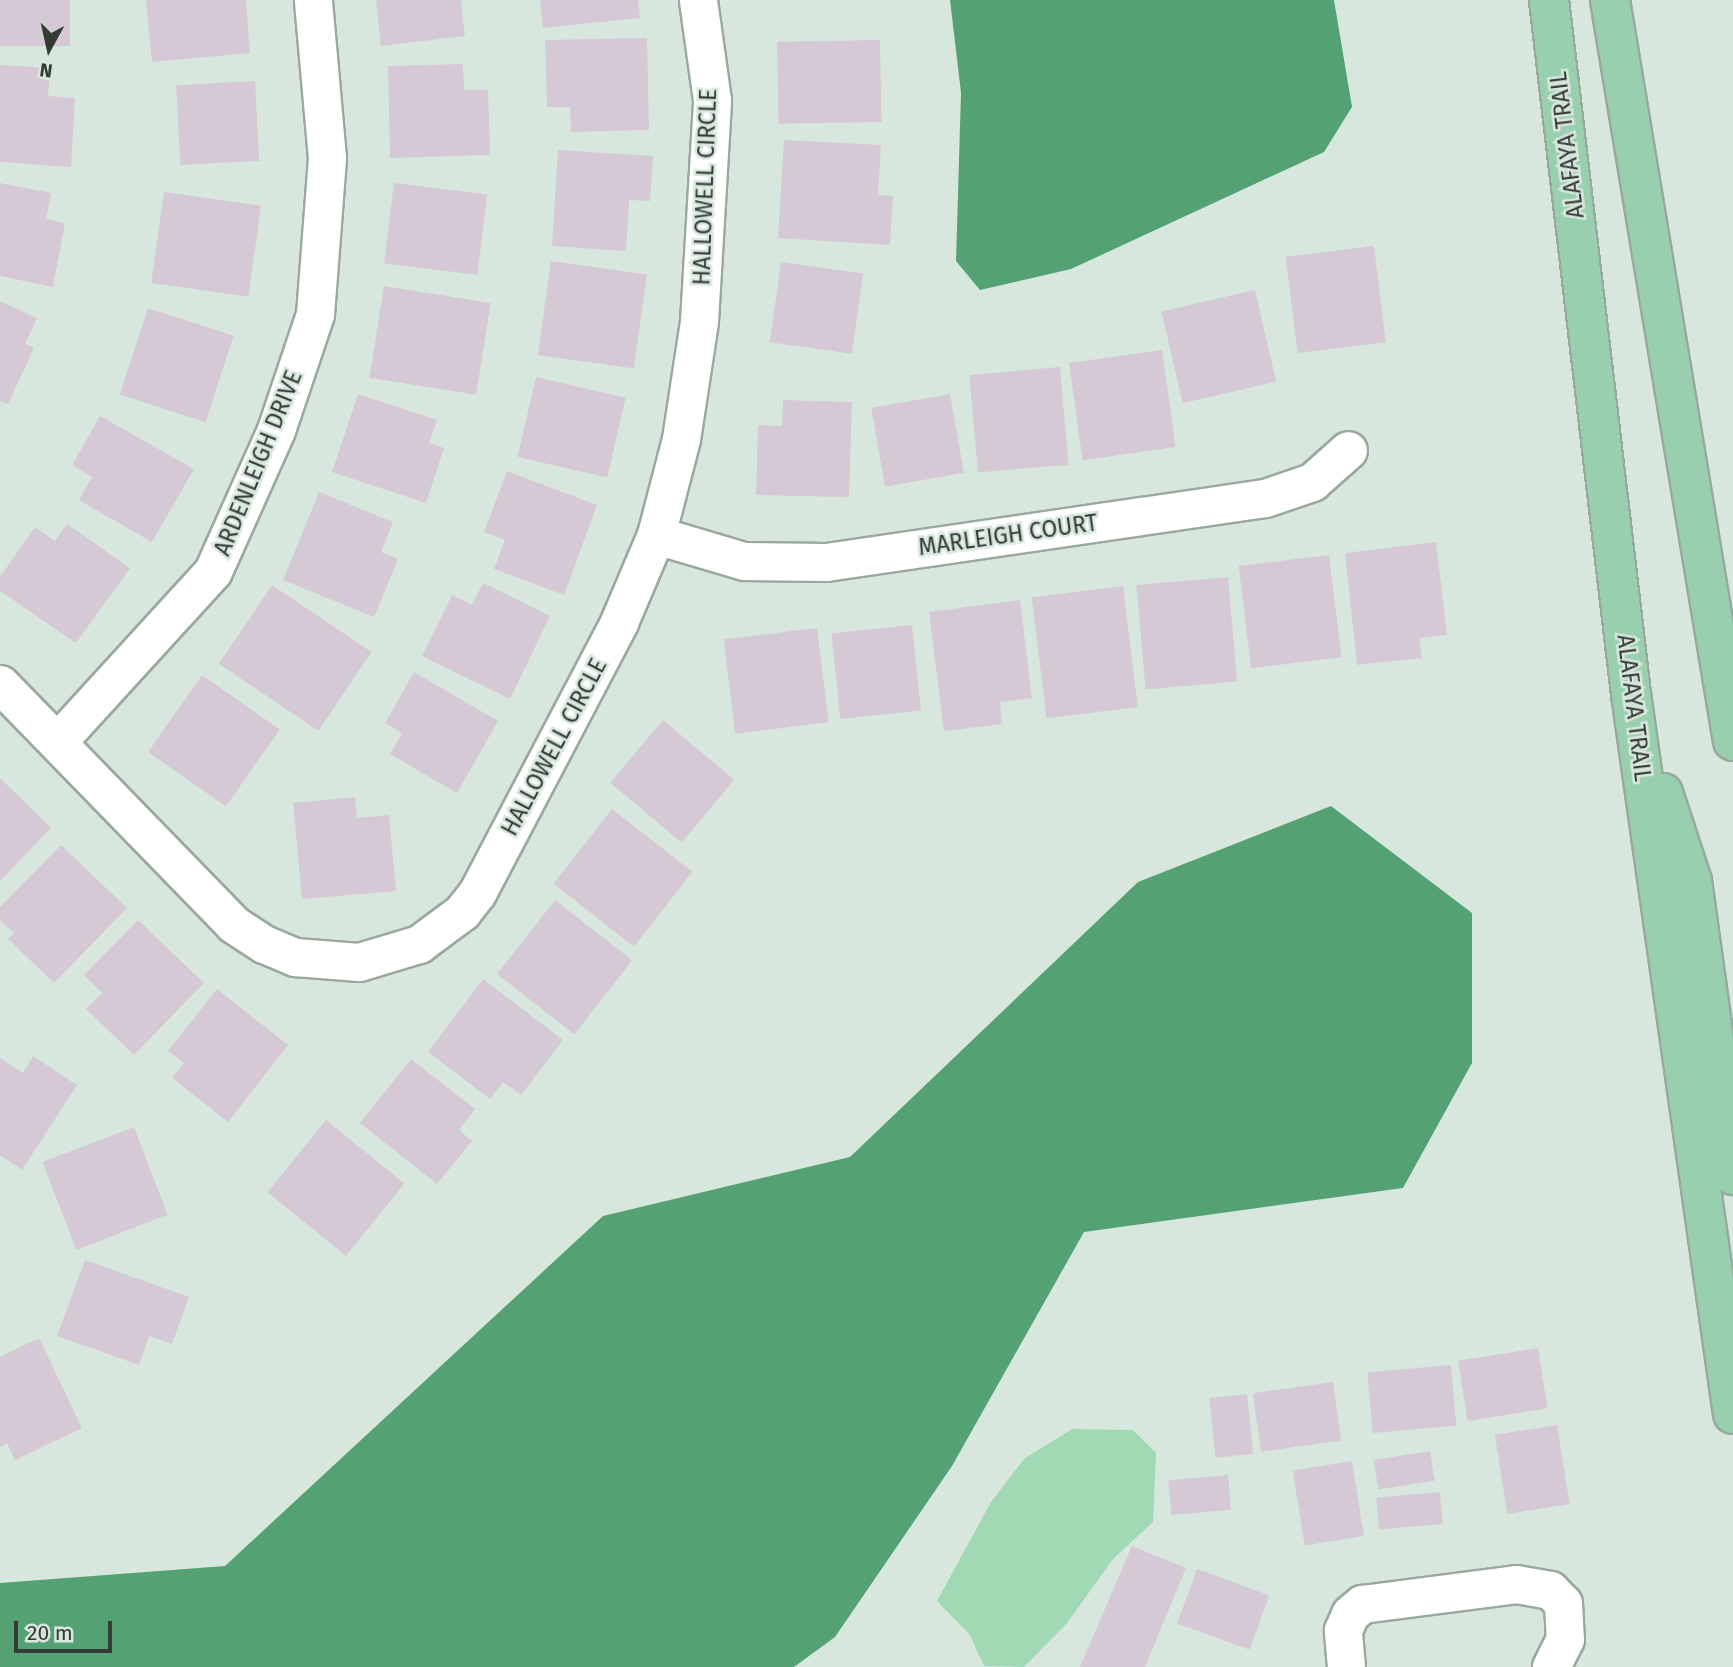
<!DOCTYPE html>
<html>
<head>
<meta charset="utf-8">
<style>
  body { margin:0 }
  #map { position:relative; width:1733px; height:1667px; overflow:hidden; background:#d8e7dd; font-family:"Fira Sans",sans-serif }
  div>[style] { position:absolute }
  .green>* { inset:0; background:#a0d9b4 }
  .water>* { inset:0; background:#54a274 }
  .building>* { inset:0; background:#d5c9d5; transform-origin:0 0 }
  .roads { filter:drop-shadow(2px 0 #9aa89e) drop-shadow(-2px 0 #9aa89e) drop-shadow(0 2px #9aa89e) drop-shadow(0 -2px #9aa89e) }
  .minor>* { height:37px; margin:-18.5px; padding:0 18.5px; transform-origin:18.5px; border-radius:18.5px; background:#fff }
  .major>* { height:38px; margin:-19px; padding:0 19px; transform-origin:19px; border-radius:19px; background:#98cfaf }
  span { translate:-50% -50%; white-space:nowrap; text-align:center; line-height:1.15; -webkit-text-stroke:5px #d8e7dd; paint-order:stroke }
  .street-label { font-size:23px; color:#343a36 }
  .north { position:absolute; left:14px; top:14px; width:70px; height:70px; -webkit-text-stroke:5px #d8e7dd; paint-order:stroke; rotate:188deg; font-size:19px; font-weight:700; line-height:28px; text-align:center; color:#343a36 }
  .north::after { content:''; display:block; margin:auto; width:24px; height:32px; background:#343a36; clip-path:polygon(50% 0,100% 100%,50% 72%,0 100%) }
  .scale { position:absolute; left:14px; top:1621px; width:98px; height:32px; box-sizing:border-box; border:4px solid #343a36; border-top:0; padding-left:9px; font-size:21px; line-height:24px; white-space:nowrap; color:#343a36; -webkit-text-stroke:5px #d8e7dd; paint-order:stroke }
</style>
</head>
<body>
<div id="map">
  <div class="green">
    <div style="clip-path:polygon(1072px 1429px,1133px 1430px,1156px 1453px,1153px 1522px,1113px 1559px,1067px 1623px,1024px 1667px,984px 1666px,970px 1635px,937px 1601px,991px 1502px,1024px 1459px)"></div>
  </div>
  <div class="water">
    <div style="clip-path:polygon(950px 0,1334px 0,1352px 107px,1324px 152px,1071px 269px,980px 290px,956px 261px,961px 93px)"></div>
    <div style="clip-path:polygon(1331px 806px,1472px 913px,1472px 1063px,1403px 1188px,1084px 1232px,952px 1466px,835px 1637px,794px 1667px,0 1667px,0 1583px,225px 1566px,603px 1216px,850px 1157px,1138px 882px)"></div>
  </div>
  <div class="building">
    <div style="left:0;top:0;width:70px;height:46px"></div>
    <div style="clip-path:polygon(146px 0,246px 0,250px 53px,152px 62px)"></div>
    <div style="clip-path:polygon(376px 0,461px 0,465px 36px,381px 46px)"></div>
    <div style="clip-path:polygon(540px 0,638px 0,640px 18px,543px 28px)"></div>
    <div style="clip-path:polygon(647px 38px,649px 130px,571px 132px,570px 107px,547px 107px,545px 40px)"></div>
    <div style="left:880px;top:40px;width:82px;height:103px;rotate:89deg"></div>
    <div style="clip-path:polygon(463px 64px,464px 90px,488px 90px,490px 155px,390px 158px,388px 66px)"></div>
    <div style="clip-path:polygon(0 65px,50px 68px,48px 96px,75px 98px,71px 167px,0 162px)"></div>
    <div style="left:255px;top:81px;width:80px;height:79px;rotate:87deg"></div>
    <div style="clip-path:polygon(784px 140px,881px 145px,878px 195px,893px 196px,890px 245px,778px 238px)"></div>
    <div style="clip-path:polygon(558px 150px,653px 156px,650px 201px,629px 200px,626px 251px,552px 246px)"></div>
    <div style="clip-path:polygon(0 183px,51px 193px,46px 219px,65px 223px,53px 287px,0 276px)"></div>
    <div style="left:394px;top:183px;width:94px;height:81px;rotate:7deg"></div>
    <div style="left:164px;top:192px;width:98px;height:92px;rotate:8deg"></div>
    <div style="left:1374px;top:246px;width:97px;height:89px;rotate:83deg"></div>
    <div style="left:551px;top:261px;width:97px;height:95px;rotate:8deg"></div>
    <div style="left:781px;top:262px;width:83px;height:81px;rotate:8deg"></div>
    <div style="left:384px;top:286px;width:108px;height:93px;rotate:9deg"></div>
    <div style="left:1255px;top:290px;width:94px;height:96px;rotate:77deg"></div>
    <div style="clip-path:polygon(0 301px,37px 318px,25px 344px,34px 348px,8px 404px,0 401px)"></div>
    <div style="left:148px;top:308px;width:90px;height:91px;rotate:18deg"></div>
    <div style="left:1162px;top:350px;width:98px;height:94px;rotate:82deg"></div>
    <div style="left:1060px;top:367px;width:98px;height:91px;rotate:85deg"></div>
    <div style="left:536px;top:377px;width:92px;height:82px;rotate:13deg"></div>
    <div style="clip-path:polygon(358px 394px,437px 420px,429px 443px,444px 448px,426px 503px,332px 472px)"></div>
    <div style="left:950px;top:394px;width:80px;height:80px;rotate:80deg"></div>
    <div style="clip-path:polygon(783px 400px,852px 402px,849px 497px,756px 495px,758px 425px,782px 426px)"></div>
    <div style="clip-path:polygon(100px 416px,194px 469px,152px 542px,79px 500px,92px 477px,72px 465px)"></div>
    <div style="clip-path:polygon(507px 471px,597px 505px,564px 595px,494px 569px,505px 540px,484px 532px)"></div>
    <div style="clip-path:polygon(319px 492px,393px 522px,381px 552px,398px 559px,374px 617px,283px 580px)"></div>
    <div style="clip-path:polygon(67px 524px,130px 568px,76px 643px,0 591px,0 577px,35px 527px,55px 541px)"></div>
    <div style="clip-path:polygon(1436px 542px,1447px 635px,1419px 638px,1422px 658px,1357px 665px,1345px 553px)"></div>
    <div style="left:1329px;top:555px;width:103px;height:91px;rotate:83deg"></div>
    <div style="left:1228px;top:577px;width:105px;height:92px;rotate:85deg"></div>
    <div style="clip-path:polygon(483px 583px,550px 616px,510px 699px,422px 656px,452px 595px,472px 605px)"></div>
    <div style="left:272px;top:585px;width:120px;height:95px;rotate:34deg"></div>
    <div style="left:1123px;top:586px;width:122px;height:92px;rotate:83deg"></div>
    <div style="clip-path:polygon(1020px 600px,1032px 698px,1000px 702px,1002px 724px,944px 731px,929px 612px)"></div>
    <div style="left:912px;top:625px;width:86px;height:81px;rotate:84deg"></div>
    <div style="left:817px;top:628px;width:95px;height:94px;rotate:83deg"></div>
    <div style="clip-path:polygon(414px 672px,498px 721px,457px 793px,390px 754px,402px 733px,385px 723px)"></div>
    <div style="left:202px;top:675px;width:95px;height:94px;rotate:35deg"></div>
    <div style="left:663px;top:720px;width:93px;height:82px;rotate:40deg"></div>
    <div style="clip-path:polygon(0 778px,51px 828px,0 881px)"></div>
    <div style="clip-path:polygon(355px 797px,357px 818px,389px 815px,396px 891px,302px 899px,293px 803px)"></div>
    <div style="left:612px;top:809px;width:102px;height:95px;rotate:38deg"></div>
    <div style="clip-path:polygon(61px 845px,127px 908px,54px 983px,8px 939px,14px 933px,0 920px,0 907px)"></div>
    <div style="left:555px;top:900px;width:98px;height:94px;rotate:38deg"></div>
    <div style="clip-path:polygon(138px 920px,204px 983px,134px 1055px,86px 1009px,102px 993px,84px 975px)"></div>
    <div style="clip-path:polygon(483px 979px,563px 1040px,521px 1095px,503px 1082px,490px 1099px,428px 1052px)"></div>
    <div style="clip-path:polygon(217px 989px,288px 1045px,228px 1122px,172px 1078px,184px 1063px,168px 1051px)"></div>
    <div style="clip-path:polygon(33px 1056px,77px 1085px,22px 1170px,0 1155px,0 1058px,23px 1073px)"></div>
    <div style="clip-path:polygon(411px 1059px,475px 1109px,459px 1130px,472px 1141px,437px 1184px,360px 1123px)"></div>
    <div style="left:326px;top:1120px;width:101px;height:93px;rotate:39deg"></div>
    <div style="left:134px;top:1127px;width:94px;height:98px;rotate:69deg"></div>
    <div style="clip-path:polygon(85px 1260px,189px 1297px,172px 1344px,149px 1336px,139px 1365px,57px 1336px)"></div>
    <div style="clip-path:polygon(39px 1338px,82px 1428px,15px 1460px,7px 1443px,0 1447px,0 1357px)"></div>
    <div style="left:1538px;top:1348px;width:61px;height:81px;rotate:81deg"></div>
    <div style="left:1451px;top:1365px;width:61px;height:84px;rotate:85deg"></div>
    <div style="left:1333px;top:1382px;width:59px;height:81px;rotate:82deg"></div>
    <div style="left:1247px;top:1394px;width:60px;height:38px;rotate:84deg"></div>
    <div style="left:1557px;top:1425px;width:80px;height:63px;rotate:81deg"></div>
    <div style="left:1430px;top:1451px;width:30px;height:57px;rotate:81deg"></div>
    <div style="left:1352px;top:1461px;width:76px;height:60px;rotate:81deg"></div>
    <div style="left:1228px;top:1475px;width:35px;height:60px;rotate:85deg"></div>
    <div style="left:1440px;top:1492px;width:32px;height:64px;rotate:85deg"></div>
    <div style="clip-path:polygon(1132px 1546px,1186px 1568px,1145px 1667px,1080px 1667px)"></div>
    <div style="left:1197px;top:1569px;width:77px;height:58px;rotate:20deg"></div>
  </div>
  <div class="roads">
    <div class="minor">
      <div style="left:656px;top:535px;width:92px;rotate:16.5deg"></div>
      <div style="left:744px;top:561px;width:82px;rotate:0.7deg"></div>
      <div style="left:826px;top:562px;width:444px;rotate:-8.3deg"></div>
      <div style="left:1265px;top:498px;width:50px;rotate:-18.8deg"></div>
      <div style="left:1312px;top:482px;width:48px;rotate:-41.6deg"></div>
      <div style="left:0;top:684px;width:334px;rotate:45.8deg"></div>
      <div style="left:233px;top:924px;width:37px;rotate:33deg"></div>
      <div style="left:264px;top:944px;width:34px;rotate:23deg"></div>
      <div style="left:295px;top:957px;width:64px;rotate:4.5deg"></div>
      <div style="left:359px;top:962px;width:63px;rotate:-16.7deg"></div>
      <div style="left:419px;top:944px;width:54px;rotate:-36.7deg"></div>
      <div style="left:462px;top:912px;width:24px;rotate:-52deg"></div>
      <div style="left:477px;top:893px;width:306px;rotate:-62.3deg"></div>
      <div style="left:619px;top:622px;width:95px;rotate:-67deg"></div>
      <div style="left:656px;top:535px;width:99px;rotate:-75.4deg"></div>
      <div style="left:681px;top:439px;width:119px;rotate:-81.3deg"></div>
      <div style="left:699px;top:321px;width:221px;rotate:-86.6deg"></div>
      <div style="left:712px;top:100px;width:101px;rotate:-98deg"></div>
      <div style="left:57px;top:742px;width:231px;rotate:-47.6deg"></div>
      <div style="left:213px;top:571px;width:154px;rotate:-65.9deg"></div>
      <div style="left:276px;top:430px;width:122px;rotate:-71.4deg"></div>
      <div style="left:315px;top:314px;width:156px;rotate:-85.6deg"></div>
      <div style="left:327px;top:158px;width:159px;rotate:-95.1deg"></div>
      <div style="left:1346px;top:1667px;width:37px;rotate:-95deg"></div>
      <div style="left:1343px;top:1630px;width:17px;rotate:-66deg"></div>
      <div style="left:1350px;top:1614px;width:16px;rotate:-40deg"></div>
      <div style="left:1362px;top:1604px;width:155px;rotate:-7.4deg"></div>
      <div style="left:1516px;top:1584px;width:35px;rotate:10deg"></div>
      <div style="left:1550px;top:1590px;width:18px;rotate:45deg"></div>
      <div style="left:1563px;top:1603px;width:36px;rotate:87deg"></div>
      <div style="left:1565px;top:1639px;width:31px;rotate:117deg"></div>
    </div>
    <div class="major">
      <div style="left:1549px;top:0;width:699px;rotate:83.26deg"></div>
      <div style="left:1631px;top:694px;width:727px;rotate:81.94deg"></div>
      <div style="left:1610px;top:0;width:751px;rotate:80.58deg"></div>
      <div style="left:1663px;top:793px;width:93px;rotate:71.8deg"></div>
      <div style="left:1692px;top:881px;width:297px;rotate:82.1deg"></div>
    </div>
  </div>
  <div class="street-label">
    <span style="left:1567px;top:145px;rotate:-97deg">ALAFAYA TRAIL</span>
    <span style="left:705px;top:187px;rotate:-88deg">HALLOWELL CIRCLE</span>
    <span style="left:258px;top:463px;rotate:-68deg">ARDENLEIGH DRIVE</span>
    <span style="left:1008px;top:535px;rotate:-8deg">MARLEIGH COURT</span>
    <span style="left:1634px;top:708px;rotate:83deg">ALAFAYA TRAIL</span>
    <span style="left:554px;top:747px;rotate:-62deg">HALLOWELL CIRCLE</span>
  </div>
  <div class="north">N</div>
  <div class="scale">20 m</div>
</div>
</body>
</html>
